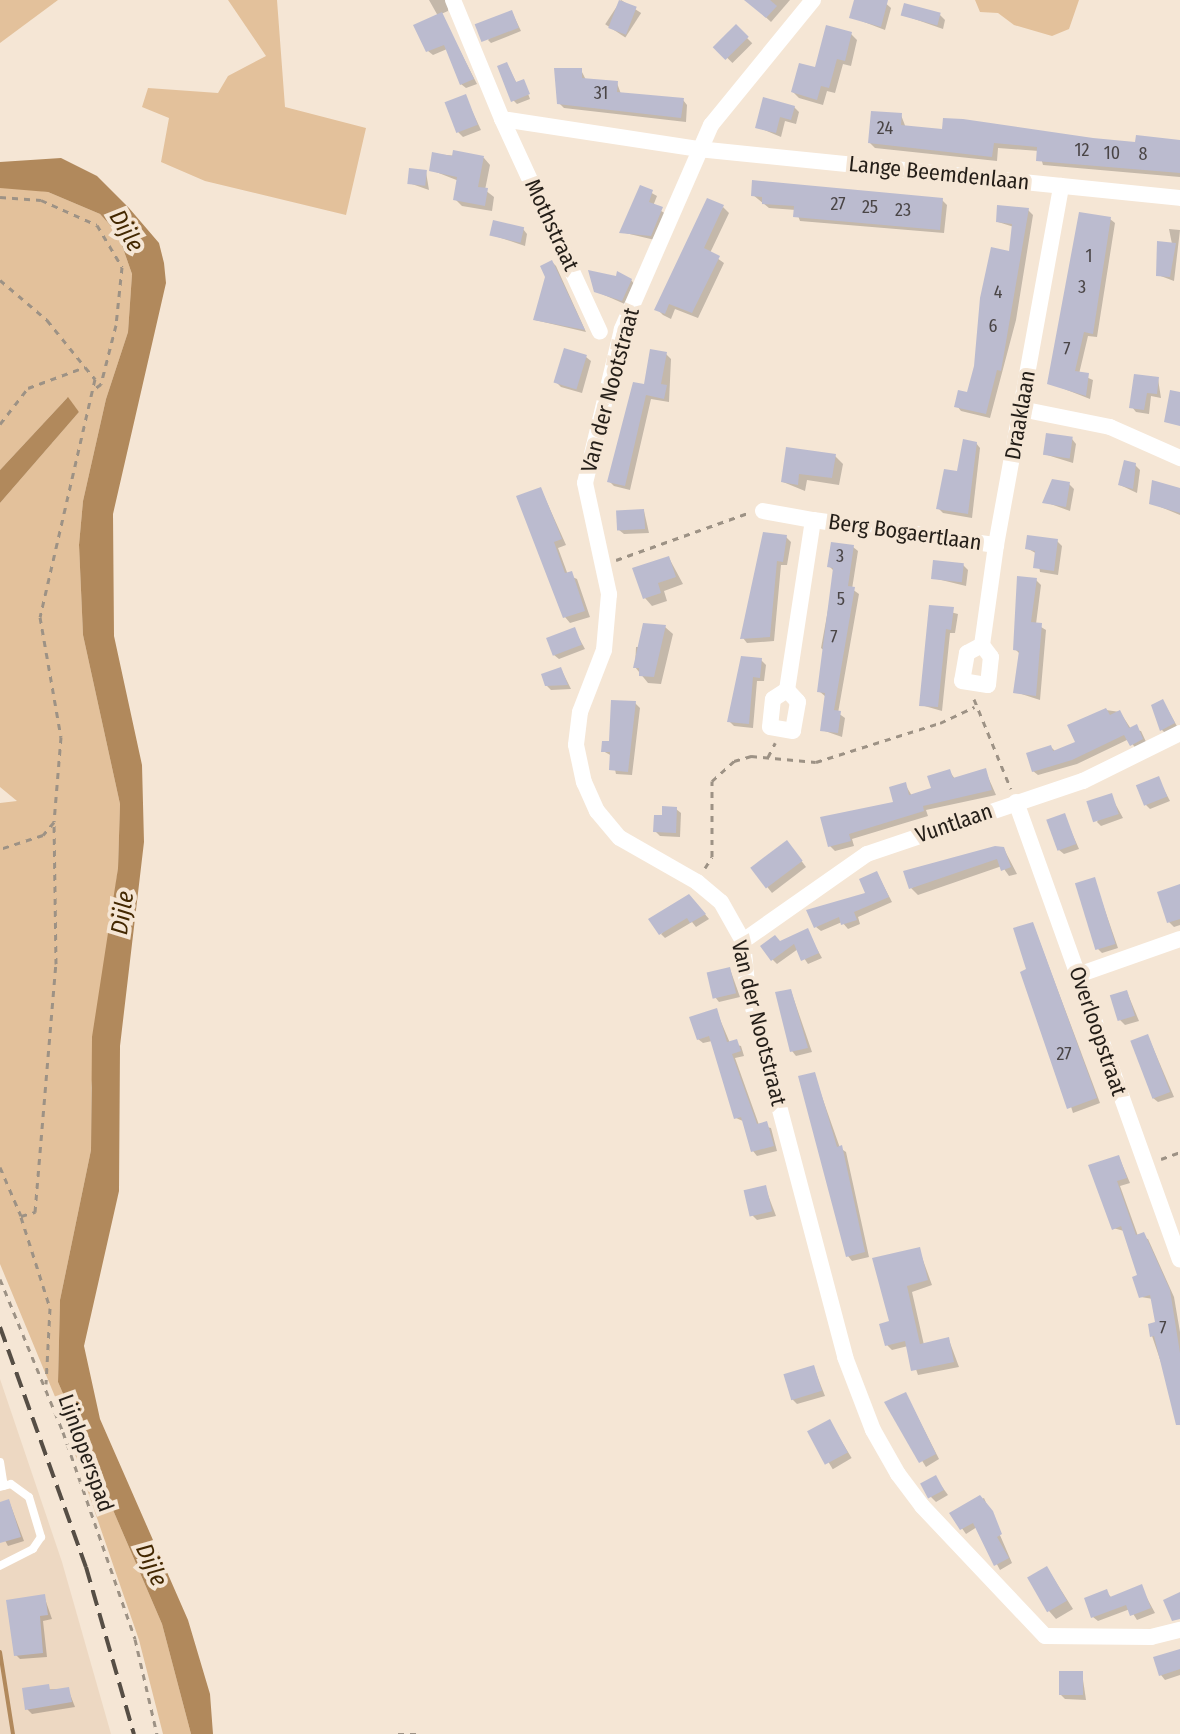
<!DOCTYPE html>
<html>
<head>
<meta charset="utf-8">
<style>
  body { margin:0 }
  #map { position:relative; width:1180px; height:1734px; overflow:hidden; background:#f5e6d5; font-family:"Fira Sans Condensed",sans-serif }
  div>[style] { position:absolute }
  .built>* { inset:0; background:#edd8c2 }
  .green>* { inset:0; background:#e3c19b }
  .water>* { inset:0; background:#b1895c }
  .shadow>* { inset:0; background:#0003; transform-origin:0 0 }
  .stream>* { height:4px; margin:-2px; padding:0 2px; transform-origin:2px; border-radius:2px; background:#b1895c }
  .building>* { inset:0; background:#bbbbcf; transform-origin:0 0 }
  .path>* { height:3px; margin-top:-1.5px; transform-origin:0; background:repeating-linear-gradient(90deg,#9d9285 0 6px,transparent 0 12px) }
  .service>* { height:8px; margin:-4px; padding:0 4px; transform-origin:4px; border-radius:4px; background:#fff }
  .minor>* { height:16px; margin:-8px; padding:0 8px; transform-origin:8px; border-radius:8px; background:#fff }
  .rail>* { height:4px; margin-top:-2px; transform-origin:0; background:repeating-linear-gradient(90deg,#564e45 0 16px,transparent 0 24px) }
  span { translate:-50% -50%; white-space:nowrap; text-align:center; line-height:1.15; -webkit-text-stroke:8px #f5e6d5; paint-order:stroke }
  .number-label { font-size:18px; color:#4a4546 }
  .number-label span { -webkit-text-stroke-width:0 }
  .street-label { font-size:22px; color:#241e18 }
  .water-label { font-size:24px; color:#432801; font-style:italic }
</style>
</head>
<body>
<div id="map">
  <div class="built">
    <div style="clip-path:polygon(0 1379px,62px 1562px,111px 1734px,0 1734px)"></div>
  </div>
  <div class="green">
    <div style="clip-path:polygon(0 0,58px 0,0 43px)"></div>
    <div style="clip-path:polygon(228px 0,277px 0,285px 107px,366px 128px,346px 215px,205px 181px,161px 162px,169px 118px,142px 107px,148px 88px,218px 93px,228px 76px,266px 56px)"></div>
    <div style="clip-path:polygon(975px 0,1079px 0,1069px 29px,1052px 36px,1014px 25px,998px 13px,980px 12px)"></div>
    <div style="clip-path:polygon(16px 187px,48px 192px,100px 214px,118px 234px,132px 274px,128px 332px,106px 399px,83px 501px,79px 545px,83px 635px,120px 804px,118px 868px,91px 1088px,91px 1150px,60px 1300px,58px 1382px,162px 1624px,191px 1734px,163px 1734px,139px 1640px,56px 1399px,0 1264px,0 803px,17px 801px,0 787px,0 503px,79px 412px,67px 398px,0 470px,0 188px)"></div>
  </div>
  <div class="water">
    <div style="clip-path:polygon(61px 158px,97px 176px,129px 208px,159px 243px,164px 263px,166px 283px,113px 514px,114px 636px,142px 765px,144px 842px,120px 1046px,119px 1191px,84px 1346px,100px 1419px,188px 1620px,210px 1694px,213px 1734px,191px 1734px,162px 1624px,58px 1382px,60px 1300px,91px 1150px,92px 1037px,118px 868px,120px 804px,83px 635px,79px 545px,83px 501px,106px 399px,128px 332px,132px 274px,118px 234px,100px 214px,48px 192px,0 188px,0 162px)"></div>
    <div style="clip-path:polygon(68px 397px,79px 412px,0 503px,0 470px)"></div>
  </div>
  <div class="shadow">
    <div style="clip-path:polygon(429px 0,448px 0,448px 11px,441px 14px,477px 84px,466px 88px,461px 84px,447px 49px,433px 55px,428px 51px,438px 16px)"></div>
    <div style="left:621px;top:0;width:24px;height:29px;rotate:33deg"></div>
    <div style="clip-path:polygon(747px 0,790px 0,771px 22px)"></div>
    <div style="clip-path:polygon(856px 0,882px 0,891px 8px,885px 30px,851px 17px)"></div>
    <div style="clip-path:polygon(512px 12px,521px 31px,491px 43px,488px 40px)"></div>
    <div style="clip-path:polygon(903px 15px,940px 15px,945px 20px,943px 29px)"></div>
    <div style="left:736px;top:27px;width:23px;height:28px;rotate:45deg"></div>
    <div style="clip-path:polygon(851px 34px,857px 40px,851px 66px,843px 64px,835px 93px,827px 91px,823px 105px,799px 98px,793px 92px)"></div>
    <div style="clip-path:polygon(507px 64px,517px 84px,524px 83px,530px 99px,517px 104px,513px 100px)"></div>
    <div style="clip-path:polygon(581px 70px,586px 80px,617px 83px,621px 94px,683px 100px,687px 105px,686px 122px,564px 108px,559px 103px)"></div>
    <div style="clip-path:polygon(465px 96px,481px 130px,463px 137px,458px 132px)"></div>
    <div style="clip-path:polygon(794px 107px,799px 112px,796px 124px,785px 121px,781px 137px,757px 127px)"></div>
    <div style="clip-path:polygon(901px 115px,906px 128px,1136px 144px,1180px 142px,1180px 177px,1043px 165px,1039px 151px,998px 148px,997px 161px,875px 148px,870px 143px)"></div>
    <div style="clip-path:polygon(434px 154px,484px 158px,490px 165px,485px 190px,494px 197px,492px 211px,462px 206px,456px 200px,459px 181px,431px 170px)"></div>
    <div style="clip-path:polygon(426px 172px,429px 190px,409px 183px)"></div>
    <div style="clip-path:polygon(641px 187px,657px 196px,653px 206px,666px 214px,655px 240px,621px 232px)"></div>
    <div style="clip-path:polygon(753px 195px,942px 200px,947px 205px,944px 233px,800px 221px,796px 210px,769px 208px)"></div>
    <div style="clip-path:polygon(723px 207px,729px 213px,710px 253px,724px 263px,698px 318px,675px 309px,671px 319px,663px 315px,657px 309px)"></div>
    <div style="clip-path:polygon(1028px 210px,1033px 215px,1016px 320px,990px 418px,961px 411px,957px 406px,969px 395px,1011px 253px,1014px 227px,998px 222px)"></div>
    <div style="clip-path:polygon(1110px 219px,1115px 223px,1097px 337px,1088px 336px,1079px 374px,1093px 380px,1090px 399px,1049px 383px)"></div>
    <div style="clip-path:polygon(523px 229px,527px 234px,525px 246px,492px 235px)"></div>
    <div style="clip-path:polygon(1169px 229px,1180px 230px,1174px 281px,1158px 275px,1172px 244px)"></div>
    <div style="clip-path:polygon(552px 262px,556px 266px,586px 332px,535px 320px)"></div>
    <div style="clip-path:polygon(631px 280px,635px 285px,627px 305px,595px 291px)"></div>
    <div style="clip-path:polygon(666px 354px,671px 359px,669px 402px,651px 399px,630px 490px,614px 486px,609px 481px,645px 386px)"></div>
    <div style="clip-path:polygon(586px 357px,591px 361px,582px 393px,561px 387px,556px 382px)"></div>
    <div style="clip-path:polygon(1158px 379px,1161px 398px,1151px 396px,1149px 414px,1136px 412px,1132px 407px)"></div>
    <div style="clip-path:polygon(1072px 439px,1076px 444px,1073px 463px,1044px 454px)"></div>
    <div style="clip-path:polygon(976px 443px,980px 448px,972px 518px,943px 513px,938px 508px)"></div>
    <div style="clip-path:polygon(835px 456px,843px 464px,839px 485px,807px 480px,805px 491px,783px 482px)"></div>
    <div style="clip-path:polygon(1135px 465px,1140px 470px,1137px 493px,1120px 485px)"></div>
    <div style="clip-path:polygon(1069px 484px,1074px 489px,1070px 511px,1045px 502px)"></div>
    <div style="clip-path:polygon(541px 489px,566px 545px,558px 548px,568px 575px,577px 579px,590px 617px,570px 623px,565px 617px)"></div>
    <div style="clip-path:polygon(1180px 490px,1180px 515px,1151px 503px)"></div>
    <div style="clip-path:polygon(644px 511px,649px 533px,624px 534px,619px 530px)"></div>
    <div style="clip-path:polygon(786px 537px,791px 542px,787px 565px,781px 565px,774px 641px,747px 643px,743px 638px)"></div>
    <div style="clip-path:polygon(1057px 541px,1062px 546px,1058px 575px,1040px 572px,1037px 554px,1027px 548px)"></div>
    <div style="clip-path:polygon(853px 547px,858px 551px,852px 589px,859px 594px,838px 713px,845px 718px,842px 737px,822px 730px,826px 697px,819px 691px,826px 652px,821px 648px,835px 572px,829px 566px)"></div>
    <div style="clip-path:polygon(669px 558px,683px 584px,664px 591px,667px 601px,652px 606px,645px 598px)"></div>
    <div style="clip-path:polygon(963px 565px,968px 570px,966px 586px,933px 578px)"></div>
    <div style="clip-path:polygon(1036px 580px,1041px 585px,1036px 624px,1046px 630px,1040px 700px,1015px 692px,1020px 654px,1015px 649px)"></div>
    <div style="clip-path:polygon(931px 607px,958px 614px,955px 633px,950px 633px,942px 711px,921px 705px)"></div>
    <div style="clip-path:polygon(665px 627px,673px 634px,661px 684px,648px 683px,635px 667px,636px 647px,644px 647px)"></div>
    <div style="clip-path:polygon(574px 629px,585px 649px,559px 659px,554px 655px)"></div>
    <div style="clip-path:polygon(761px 660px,766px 665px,764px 681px,757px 681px,753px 728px,734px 726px,730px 722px)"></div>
    <div style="clip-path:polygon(561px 669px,571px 689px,551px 690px,546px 685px)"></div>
    <div style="clip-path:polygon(1163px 701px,1178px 728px,1166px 734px,1162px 730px)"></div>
    <div style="clip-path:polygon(635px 703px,640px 708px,632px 775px,616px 774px,612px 756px,603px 751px)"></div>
    <div style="clip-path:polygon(1106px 710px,1120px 712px,1131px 729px,1141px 731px,1147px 744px,1136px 749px,1129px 739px,1077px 764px,1038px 775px,1033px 771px,1051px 747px,1056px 752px,1077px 744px)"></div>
    <div style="clip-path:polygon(985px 770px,996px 795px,926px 810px,928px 816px,852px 839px,854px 846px,835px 851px,830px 846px,895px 803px,905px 784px,912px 796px,933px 790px,950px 772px,955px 779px)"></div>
    <div style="clip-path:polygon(1158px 778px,1170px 801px,1150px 809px,1146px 805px)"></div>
    <div style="clip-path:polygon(1111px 796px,1123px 818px,1101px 826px,1097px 822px)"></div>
    <div style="clip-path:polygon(676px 809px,681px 813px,680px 837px,660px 836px,655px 831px)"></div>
    <div style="clip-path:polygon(1064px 815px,1079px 849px,1064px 854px,1059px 850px)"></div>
    <div style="clip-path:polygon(791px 847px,806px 867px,772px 893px,753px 869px)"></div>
    <div style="clip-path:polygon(1004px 849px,1017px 874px,1009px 876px,1002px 866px,918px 895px,911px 888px)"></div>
    <div style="clip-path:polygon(877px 873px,892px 902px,858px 917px,860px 924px,848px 929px,842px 922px,821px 931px,816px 927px,868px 894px)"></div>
    <div style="clip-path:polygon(1094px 879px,1118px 948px,1102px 953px,1097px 948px)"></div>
    <div style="clip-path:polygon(1180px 886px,1180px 925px,1174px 927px,1169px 922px)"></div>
    <div style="clip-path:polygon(694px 901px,709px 919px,696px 927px,692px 922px,665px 938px,661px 934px)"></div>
    <div style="clip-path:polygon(1033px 924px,1100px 1103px,1073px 1113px,1029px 971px)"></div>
    <div style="clip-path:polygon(807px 931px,822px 958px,808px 964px,798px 949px,777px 964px,772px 959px,780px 942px)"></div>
    <div style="clip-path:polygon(730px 969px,740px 997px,719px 1002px,715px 997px)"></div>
    <div style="clip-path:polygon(791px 991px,812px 1052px,796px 1056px,792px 1051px)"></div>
    <div style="clip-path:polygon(1127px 992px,1139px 1021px,1125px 1025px,1120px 1020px)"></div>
    <div style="clip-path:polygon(716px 1010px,730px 1043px,741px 1046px,744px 1056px,735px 1058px,759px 1125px,771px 1128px,777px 1151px,757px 1156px,753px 1151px,745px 1122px,736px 1118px,712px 1041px,703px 1043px,698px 1039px)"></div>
    <div style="clip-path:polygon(1148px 1036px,1174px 1097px,1158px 1102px,1153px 1098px)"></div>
    <div style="clip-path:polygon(814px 1074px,840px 1148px,846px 1152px,869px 1257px,852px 1261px,848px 1256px)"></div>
    <div style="clip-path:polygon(1119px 1157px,1130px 1183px,1120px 1186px,1138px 1236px,1148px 1239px,1174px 1297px,1180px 1332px,1180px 1418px,1152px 1336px,1157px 1324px,1153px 1299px,1141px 1297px,1140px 1276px,1124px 1231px,1113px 1228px)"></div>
    <div style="clip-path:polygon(765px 1187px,776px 1216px,757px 1220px,752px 1215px)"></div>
    <div style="clip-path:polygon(919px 1249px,932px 1285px,912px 1292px,924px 1345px,949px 1340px,959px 1367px,918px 1375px,908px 1346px,892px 1350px,887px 1345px)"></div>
    <div style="clip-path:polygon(814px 1368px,825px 1396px,797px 1404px,792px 1399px)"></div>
    <div style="clip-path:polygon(906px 1394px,939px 1459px,926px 1467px,886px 1403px)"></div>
    <div style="left:830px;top:1422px;width:42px;height:22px;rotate:59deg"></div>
    <div style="clip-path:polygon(935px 1477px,948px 1495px,936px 1502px,931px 1497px)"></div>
    <div style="clip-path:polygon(984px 1498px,1012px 1563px,1000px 1570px,977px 1527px,966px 1534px,952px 1514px)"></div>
    <div style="clip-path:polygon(9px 1501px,24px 1541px,8px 1546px,0 1531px,0 1504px)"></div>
    <div style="clip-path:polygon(1047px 1568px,1073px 1609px,1056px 1619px,1049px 1611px)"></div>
    <div style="clip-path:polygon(1141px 1587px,1155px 1613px,1137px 1620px,1130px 1609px,1098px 1621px,1093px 1617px,1106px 1592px,1112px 1598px)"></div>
    <div style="clip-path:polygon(44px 1596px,52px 1619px,43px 1621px,47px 1657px,20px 1659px,16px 1655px)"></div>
    <div style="clip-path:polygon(1180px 1651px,1180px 1675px,1165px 1680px,1161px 1675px)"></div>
    <div style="clip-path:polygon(1082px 1673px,1086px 1700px,1065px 1699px,1060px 1694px)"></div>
    <div style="clip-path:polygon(68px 1689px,75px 1707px,32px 1714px,27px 1709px,24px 1690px)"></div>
  </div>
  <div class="stream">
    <div style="left:0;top:1652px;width:83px;rotate:81deg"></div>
  </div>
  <div class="building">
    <div style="left:619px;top:0;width:19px;height:30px;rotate:21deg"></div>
    <div style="clip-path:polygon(744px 0,770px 0,777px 6px,766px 18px)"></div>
    <div style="clip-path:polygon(854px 0,888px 0,881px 27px,849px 18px)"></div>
    <div style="left:904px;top:3px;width:38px;height:13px;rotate:15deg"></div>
    <div style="left:512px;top:10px;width:19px;height:40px;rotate:69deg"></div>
    <div style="clip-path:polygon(442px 12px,474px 79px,460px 85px,444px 45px,426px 52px,413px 25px)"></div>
    <div style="left:736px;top:24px;width:18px;height:33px;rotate:45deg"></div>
    <div style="clip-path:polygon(826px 25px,852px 32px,845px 61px,837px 59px,829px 88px,821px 86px,817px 100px,791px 92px,799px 63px,815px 67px)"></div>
    <div style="clip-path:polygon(507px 62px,516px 82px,524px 79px,530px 94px,511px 102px,497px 66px)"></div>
    <div style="clip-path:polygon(554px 68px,582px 68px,582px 78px,618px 81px,617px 92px,684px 98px,681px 118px,557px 104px)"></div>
    <div style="left:466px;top:94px;width:33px;height:23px;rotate:69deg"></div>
    <div style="clip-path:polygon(763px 97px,795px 106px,791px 120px,780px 117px,776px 133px,755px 128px)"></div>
    <div style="clip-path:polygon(871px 111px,902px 113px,901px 125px,942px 129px,943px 118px,963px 119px,1093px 138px,1135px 142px,1136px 135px,1180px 140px,1180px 173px,1036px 161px,1037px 147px,994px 143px,992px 157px,868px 143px)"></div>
    <div style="clip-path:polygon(453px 150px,484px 156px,478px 187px,488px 188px,485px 206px,453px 200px,457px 177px,429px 171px,432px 152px,452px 156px)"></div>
    <div style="left:409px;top:168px;width:18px;height:16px;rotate:6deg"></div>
    <div style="clip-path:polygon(752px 180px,943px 198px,940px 230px,793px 217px,794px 206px,762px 204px,762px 197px,751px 196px)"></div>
    <div style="clip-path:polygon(640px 185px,653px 190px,649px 202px,663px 207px,651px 236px,619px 233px)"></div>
    <div style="clip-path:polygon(707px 198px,724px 205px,704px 248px,720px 256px,692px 313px,669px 304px,665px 314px,654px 310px)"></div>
    <div style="clip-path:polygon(997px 205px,1029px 208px,1001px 371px,997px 370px,986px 414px,954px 407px,958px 390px,967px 392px,974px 366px,980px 298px,991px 247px,1009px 251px,1012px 224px,996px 222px)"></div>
    <div style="clip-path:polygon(1079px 212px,1111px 217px,1093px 334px,1084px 332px,1075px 371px,1089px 373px,1086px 396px,1047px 384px)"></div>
    <div style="left:493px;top:220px;width:32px;height:16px;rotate:13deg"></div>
    <div style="clip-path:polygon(1157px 241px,1176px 243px,1170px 277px,1156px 276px)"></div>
    <div style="clip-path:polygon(552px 260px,585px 330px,533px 320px,545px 277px,540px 266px)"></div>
    <div style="clip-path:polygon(588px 270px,616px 276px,617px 271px,632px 279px,622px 301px,594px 292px)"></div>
    <div style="left:564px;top:348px;width:24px;height:36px;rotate:17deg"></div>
    <div style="clip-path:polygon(650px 349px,667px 352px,661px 384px,667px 385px,664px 399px,646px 395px,625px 486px,607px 482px,633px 382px,644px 384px)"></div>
    <div style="clip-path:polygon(1134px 374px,1159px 377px,1157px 394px,1147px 393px,1144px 410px,1129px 408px)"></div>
    <div style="clip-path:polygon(1170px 390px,1180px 392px,1180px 426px,1164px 422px)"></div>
    <div style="left:1046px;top:433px;width:27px;height:22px;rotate:8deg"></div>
    <div style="clip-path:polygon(963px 439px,977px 442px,968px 514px,936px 509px,944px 469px,957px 471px)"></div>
    <div style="clip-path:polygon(786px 447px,836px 454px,832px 478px,799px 474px,798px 485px,781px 482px)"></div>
    <div style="clip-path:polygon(1124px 460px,1136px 463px,1133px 489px,1118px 485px)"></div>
    <div style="clip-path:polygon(1052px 479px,1070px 482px,1066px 507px,1042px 503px)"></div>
    <div style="clip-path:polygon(1152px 480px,1180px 488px,1180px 513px,1149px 504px)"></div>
    <div style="clip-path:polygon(541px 487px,562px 539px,554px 542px,565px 573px,572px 571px,585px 611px,563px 618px,516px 496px)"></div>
    <div style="left:644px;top:509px;width:20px;height:28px;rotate:87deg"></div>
    <div style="clip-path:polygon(763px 532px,787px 535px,783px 562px,777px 561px,770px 637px,740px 639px)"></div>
    <div style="clip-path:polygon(1027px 535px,1058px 539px,1054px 571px,1033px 568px,1035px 551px,1025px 549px)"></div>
    <div style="clip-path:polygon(831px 542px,854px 545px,848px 586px,855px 587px,834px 710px,841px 711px,838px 733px,820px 731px,825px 693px,817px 692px,833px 568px,827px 567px)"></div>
    <div style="clip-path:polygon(669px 556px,676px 577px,658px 583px,661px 593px,643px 599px,632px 568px)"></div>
    <div style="left:933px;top:560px;width:31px;height:19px;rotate:6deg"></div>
    <div style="clip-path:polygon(1017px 576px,1037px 578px,1031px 622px,1042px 623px,1036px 696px,1013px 693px,1019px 651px,1013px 650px)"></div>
    <div style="clip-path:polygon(929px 605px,954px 607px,951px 630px,946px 629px,938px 707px,919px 706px)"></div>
    <div style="clip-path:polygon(643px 623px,666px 625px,654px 677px,639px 676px,639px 668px,633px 668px)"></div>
    <div style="left:575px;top:627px;width:19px;height:31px;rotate:69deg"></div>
    <div style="clip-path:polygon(741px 656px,762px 658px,760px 678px,753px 677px,749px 724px,727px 722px)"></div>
    <div style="clip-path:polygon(561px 667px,568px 685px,545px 686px,541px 674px)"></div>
    <div style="clip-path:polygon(1163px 699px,1175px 723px,1160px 731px,1151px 705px)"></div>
    <div style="clip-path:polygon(611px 700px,636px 701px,628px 772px,609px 770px,610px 752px,601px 752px,602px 741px,609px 741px)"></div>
    <div style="clip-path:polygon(1106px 708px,1110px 715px,1120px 710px,1129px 728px,1137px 724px,1143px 739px,1130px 746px,1124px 735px,1072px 760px,1032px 772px,1026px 753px,1051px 745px,1053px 751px,1075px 742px,1067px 725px)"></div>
    <div style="clip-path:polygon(986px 768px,992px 790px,923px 806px,924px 811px,849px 834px,851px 841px,828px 847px,820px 817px,893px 802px,889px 787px,906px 782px,909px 795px,931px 788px,927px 776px,950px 769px,953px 778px)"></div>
    <div style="left:1159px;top:776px;width:22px;height:25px;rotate:68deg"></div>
    <div style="left:1112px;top:793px;width:22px;height:27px;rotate:72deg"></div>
    <div style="clip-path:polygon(662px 806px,677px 807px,676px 833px,653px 832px,654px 815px,662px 815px)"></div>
    <div style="left:1065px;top:813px;width:33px;height:20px;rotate:70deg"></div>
    <div style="left:787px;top:840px;width:26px;height:46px;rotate:53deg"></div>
    <div style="clip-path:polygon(995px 846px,1004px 847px,1011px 867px,1001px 871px,997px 859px,909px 889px,903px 871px)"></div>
    <div style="clip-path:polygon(877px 871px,889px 897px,854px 912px,857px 920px,841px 925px,839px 917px,814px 928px,806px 910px,865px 893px,859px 879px)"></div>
    <div style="left:1095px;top:877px;width:70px;height:21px;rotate:73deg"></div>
    <div style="clip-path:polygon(1180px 884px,1180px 919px,1167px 923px,1157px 892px)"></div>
    <div style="clip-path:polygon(689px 894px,706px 914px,690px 923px,687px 918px,659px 935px,648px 919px)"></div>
    <div style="clip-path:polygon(1033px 922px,1097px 1098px,1067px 1109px,1020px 972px,1026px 969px,1013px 928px)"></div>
    <div style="clip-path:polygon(808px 928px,819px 953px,801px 961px,794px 944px,771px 961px,760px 946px,775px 935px,780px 941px)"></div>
    <div style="left:730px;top:967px;width:27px;height:24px;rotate:77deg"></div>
    <div style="clip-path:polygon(791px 989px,808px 1048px,790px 1052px,775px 992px)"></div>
    <div style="left:1127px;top:990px;width:27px;height:18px;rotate:73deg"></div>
    <div style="clip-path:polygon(717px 1008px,727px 1042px,737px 1039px,741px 1051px,732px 1054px,757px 1124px,767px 1121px,774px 1146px,751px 1152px,741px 1117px,734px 1119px,709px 1036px,697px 1040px,689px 1017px)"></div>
    <div style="left:1148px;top:1034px;width:62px;height:19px;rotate:69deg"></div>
    <div style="clip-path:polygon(815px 1072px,837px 1147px,842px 1145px,865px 1252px,846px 1257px,798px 1076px)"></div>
    <div style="clip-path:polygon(1119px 1155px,1127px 1178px,1117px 1181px,1136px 1235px,1144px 1232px,1170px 1290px,1180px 1353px,1180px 1425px,1176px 1425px,1154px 1336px,1150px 1337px,1148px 1324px,1155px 1322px,1150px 1295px,1139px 1298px,1132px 1277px,1137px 1275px,1121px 1226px,1112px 1230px,1088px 1165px)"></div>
    <div style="left:766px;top:1185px;width:27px;height:23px;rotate:77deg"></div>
    <div style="clip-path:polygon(920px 1247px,928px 1280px,907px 1286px,920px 1344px,949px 1337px,954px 1362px,911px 1371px,905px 1341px,885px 1346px,879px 1324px,889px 1321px,872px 1258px)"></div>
    <div style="left:814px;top:1365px;width:27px;height:32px;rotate:73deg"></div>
    <div style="clip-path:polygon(906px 1392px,936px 1454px,919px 1463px,884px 1402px)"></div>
    <div style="left:830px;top:1419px;width:38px;height:26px;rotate:62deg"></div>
    <div style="left:936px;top:1475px;width:17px;height:18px;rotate:62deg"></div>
    <div style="clip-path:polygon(980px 1495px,993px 1511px,1002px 1534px,997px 1537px,1009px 1558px,994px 1566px,973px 1523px,960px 1530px,949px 1513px)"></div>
    <div style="clip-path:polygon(9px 1499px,21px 1537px,0 1543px,0 1502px)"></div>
    <div style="left:1047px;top:1566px;width:40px;height:23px;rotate:60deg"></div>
    <div style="clip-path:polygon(1142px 1584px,1151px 1608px,1130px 1616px,1126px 1605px,1091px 1618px,1084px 1598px,1107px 1589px,1110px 1597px)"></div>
    <div style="clip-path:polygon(1180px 1592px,1180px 1619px,1172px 1621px,1163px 1600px)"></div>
    <div style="clip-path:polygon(45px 1594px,48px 1615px,40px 1616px,43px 1653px,14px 1656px,6px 1600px)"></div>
    <div style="clip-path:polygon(1180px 1649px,1180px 1669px,1159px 1676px,1153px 1657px)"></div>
    <div style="left:1059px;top:1671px;width:24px;height:24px"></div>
    <div style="clip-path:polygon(49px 1684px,50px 1690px,69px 1687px,72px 1702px,25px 1710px,22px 1688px)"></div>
  </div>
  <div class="path">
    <div style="left:0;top:197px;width:41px;rotate:4.2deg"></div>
    <div style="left:41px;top:200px;width:61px;rotate:24.1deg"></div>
    <div style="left:97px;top:225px;width:49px;rotate:59.2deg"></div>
    <div style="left:122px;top:267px;width:58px;rotate:95.9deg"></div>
    <div style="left:116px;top:325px;width:61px;rotate:104.3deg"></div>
    <div style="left:101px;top:384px;width:10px;rotate:143deg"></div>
    <div style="left:0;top:280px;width:62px;rotate:40.4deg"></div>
    <div style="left:47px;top:320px;width:60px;rotate:51deg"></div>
    <div style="left:0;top:424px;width:46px;rotate:-52.1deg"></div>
    <div style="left:28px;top:388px;width:61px;rotate:-20.2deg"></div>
    <div style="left:85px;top:367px;width:16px;rotate:50deg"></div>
    <div style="left:95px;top:379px;width:244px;rotate:103deg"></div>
    <div style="left:40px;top:617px;width:122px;rotate:80.1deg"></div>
    <div style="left:61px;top:737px;width:85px;rotate:94.7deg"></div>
    <div style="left:54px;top:822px;width:17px;rotate:130deg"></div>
    <div style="left:43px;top:835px;width:45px;rotate:162deg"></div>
    <div style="left:616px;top:560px;width:140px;rotate:-19.6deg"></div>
    <div style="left:974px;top:699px;width:97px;rotate:67.7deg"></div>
    <div style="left:768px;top:757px;width:16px;rotate:-63deg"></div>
    <div style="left:705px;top:868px;width:13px;rotate:-58deg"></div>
    <div style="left:712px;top:857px;width:76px;rotate:-90deg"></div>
    <div style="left:712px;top:781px;width:30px;rotate:-42deg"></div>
    <div style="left:734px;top:761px;width:18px;rotate:-16deg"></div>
    <div style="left:751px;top:756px;width:65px;rotate:5.3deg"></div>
    <div style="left:816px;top:762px;width:130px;rotate:-17.5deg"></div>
    <div style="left:940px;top:723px;width:38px;rotate:-25deg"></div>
    <div style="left:1161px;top:1159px;width:20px;rotate:-20deg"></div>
    <div style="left:0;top:1167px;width:53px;rotate:66.8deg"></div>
    <div style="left:21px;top:1216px;width:15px;rotate:-16deg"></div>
    <div style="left:35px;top:1212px;width:249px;rotate:-85.2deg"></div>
    <div style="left:56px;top:964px;width:140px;rotate:-90.8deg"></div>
    <div style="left:21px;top:1217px;width:96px;rotate:72.3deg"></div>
    <div style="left:50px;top:1308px;width:76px;rotate:93deg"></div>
    <div style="left:0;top:1279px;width:165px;rotate:67.6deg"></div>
    <div style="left:63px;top:1432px;width:219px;rotate:70.8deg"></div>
    <div style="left:135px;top:1639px;width:98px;rotate:77deg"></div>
    <div style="left:398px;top:1734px;width:23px"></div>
  </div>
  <div class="service">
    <div style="left:0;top:1462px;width:24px;rotate:81deg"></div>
    <div style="left:0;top:1487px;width:11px;rotate:-15deg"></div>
    <div style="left:11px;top:1484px;width:22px;rotate:36deg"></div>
    <div style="left:29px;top:1497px;width:42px;rotate:73.3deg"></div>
    <div style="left:41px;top:1537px;width:14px;rotate:124deg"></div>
    <div style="left:33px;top:1549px;width:37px;rotate:153deg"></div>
  </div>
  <div class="minor">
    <div style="left:453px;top:0;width:129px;rotate:67.6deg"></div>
    <div style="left:502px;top:119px;width:198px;rotate:8.7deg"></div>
    <div style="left:698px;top:149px;width:484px;rotate:5.8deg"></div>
    <div style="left:813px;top:0;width:161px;rotate:129.2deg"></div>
    <div style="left:711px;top:125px;width:223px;rotate:113.6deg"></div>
    <div style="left:622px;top:329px;width:158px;rotate:103.5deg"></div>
    <div style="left:585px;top:483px;width:114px;rotate:77.8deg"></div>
    <div style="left:609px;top:594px;width:56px;rotate:95.1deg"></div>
    <div style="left:604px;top:650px;width:66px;rotate:111.2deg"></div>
    <div style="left:580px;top:712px;width:33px;rotate:97deg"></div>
    <div style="left:576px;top:745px;width:38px;rotate:78deg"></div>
    <div style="left:584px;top:782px;width:32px;rotate:66deg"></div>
    <div style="left:597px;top:811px;width:35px;rotate:50deg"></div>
    <div style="left:620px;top:838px;width:89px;rotate:29.7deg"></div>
    <div style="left:697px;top:882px;width:31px;rotate:40deg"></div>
    <div style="left:721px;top:902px;width:45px;rotate:60.6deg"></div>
    <div style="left:743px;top:941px;width:44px;rotate:84.8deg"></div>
    <div style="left:747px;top:985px;width:385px;rotate:75.2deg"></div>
    <div style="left:845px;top:1357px;width:78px;rotate:69deg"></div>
    <div style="left:873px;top:1430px;width:51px;rotate:60.4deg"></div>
    <div style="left:898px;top:1474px;width:40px;rotate:53deg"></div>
    <div style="left:922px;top:1506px;width:179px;rotate:46.6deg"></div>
    <div style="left:1045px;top:1636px;width:106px;rotate:0.5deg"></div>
    <div style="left:1151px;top:1637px;width:30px;rotate:-14deg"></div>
    <div style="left:502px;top:119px;width:234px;rotate:65.3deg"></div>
    <div style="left:1021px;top:409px;width:91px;rotate:11.4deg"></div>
    <div style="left:1110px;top:427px;width:77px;rotate:23.9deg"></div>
    <div style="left:763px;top:511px;width:51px;rotate:10.2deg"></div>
    <div style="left:982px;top:645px;width:17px;rotate:152deg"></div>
    <div style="left:967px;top:653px;width:28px;rotate:100deg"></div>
    <div style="left:962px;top:681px;width:26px;rotate:9deg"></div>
    <div style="left:988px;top:685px;width:28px;rotate:-84deg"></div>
    <div style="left:991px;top:657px;width:15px;rotate:-127deg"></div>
    <div style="left:982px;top:645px;width:101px;rotate:-82deg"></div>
    <div style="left:996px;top:545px;width:365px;rotate:-79.7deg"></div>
    <div style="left:787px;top:690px;width:16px;rotate:47deg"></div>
    <div style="left:798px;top:702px;width:29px;rotate:100deg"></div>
    <div style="left:793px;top:731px;width:23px;rotate:-170deg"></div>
    <div style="left:770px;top:727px;width:28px;rotate:-84deg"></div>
    <div style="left:773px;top:699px;width:17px;rotate:-33deg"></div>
    <div style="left:787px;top:690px;width:172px;rotate:-81.3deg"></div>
    <div style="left:813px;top:520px;width:185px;rotate:7.8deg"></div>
    <div style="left:1016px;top:802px;width:486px;rotate:70.3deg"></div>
    <div style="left:743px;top:941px;width:151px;rotate:-35.1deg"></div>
    <div style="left:867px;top:854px;width:228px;rotate:-18.7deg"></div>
    <div style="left:1083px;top:781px;width:108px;rotate:-26.3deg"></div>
    <div style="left:1078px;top:975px;width:108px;rotate:-19.4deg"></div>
  </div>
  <div class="rail">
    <div style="left:0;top:1327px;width:255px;rotate:70.3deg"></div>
    <div style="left:86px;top:1567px;width:174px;rotate:74deg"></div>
  </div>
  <div class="number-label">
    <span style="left:601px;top:93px">31</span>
    <span style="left:885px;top:128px">24</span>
    <span style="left:1082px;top:150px">12</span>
    <span style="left:1112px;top:153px">10</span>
    <span style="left:1143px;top:154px">8</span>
    <span style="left:838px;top:204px">27</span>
    <span style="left:870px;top:207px">25</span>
    <span style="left:903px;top:210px">23</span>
    <span style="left:1089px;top:256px">1</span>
    <span style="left:1082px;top:287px">3</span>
    <span style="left:998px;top:292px">4</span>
    <span style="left:993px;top:326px">6</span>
    <span style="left:1067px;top:349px">7</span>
    <span style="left:840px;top:556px">3</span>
    <span style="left:841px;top:599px">5</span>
    <span style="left:834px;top:637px">7</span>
    <span style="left:1064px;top:1054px">27</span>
    <span style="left:1163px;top:1328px">7</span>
  </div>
  <div class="street-label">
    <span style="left:939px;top:173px;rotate:6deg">Lange Beemdenlaan</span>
    <span style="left:552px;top:225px;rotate:65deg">Mothstraat</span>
    <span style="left:610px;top:390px;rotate:-75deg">Van der Nootstraat</span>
    <span style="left:1020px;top:415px;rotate:-80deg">Draaklaan</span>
    <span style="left:905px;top:532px;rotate:8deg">Berg Bogaertlaan</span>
    <span style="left:954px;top:823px;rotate:-19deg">Vuntlaan</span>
    <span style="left:759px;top:1023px;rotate:76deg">Van der Nootstraat</span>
    <span style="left:1098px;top:1031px;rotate:71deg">Overloopstraat</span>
    <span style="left:86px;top:1453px;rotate:70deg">Lijnloperspad</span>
  </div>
  <div class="water-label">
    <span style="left:126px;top:231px;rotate:60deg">Dijle</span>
    <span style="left:123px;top:913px;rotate:-81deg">Dijle</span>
    <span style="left:151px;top:1565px;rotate:66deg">Dijle</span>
  </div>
</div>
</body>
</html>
